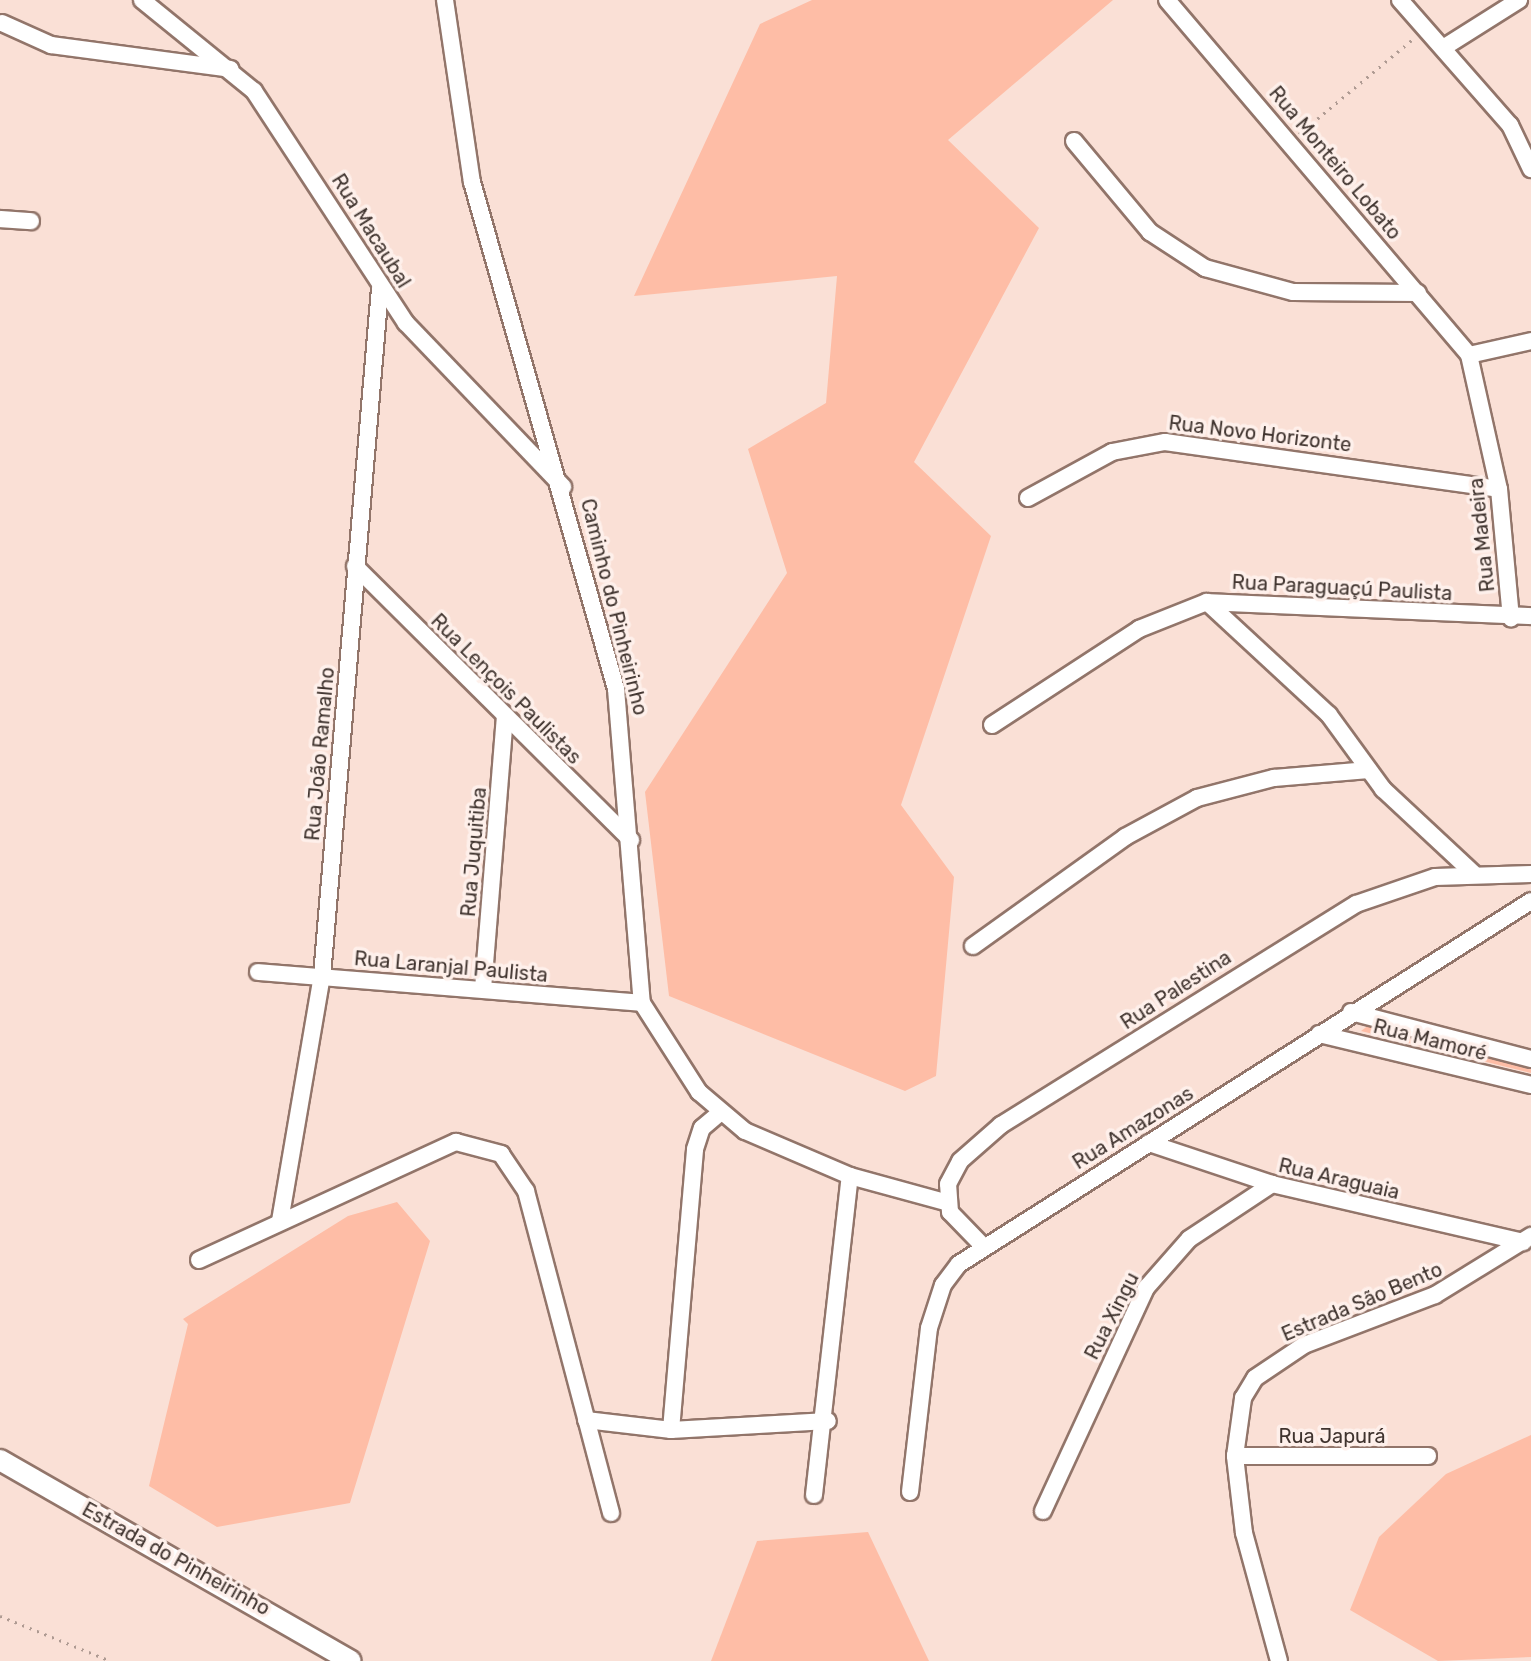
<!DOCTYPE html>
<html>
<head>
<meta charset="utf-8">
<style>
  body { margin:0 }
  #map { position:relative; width:1531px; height:1661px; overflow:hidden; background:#fae0d6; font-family:Rubik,sans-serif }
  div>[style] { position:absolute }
  .green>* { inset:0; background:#febda6 }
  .path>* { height:3px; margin-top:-1.5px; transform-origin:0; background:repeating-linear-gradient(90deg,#ae9a92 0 2px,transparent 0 8px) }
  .roads { filter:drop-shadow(2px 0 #92756a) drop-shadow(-2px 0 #92756a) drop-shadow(0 2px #92756a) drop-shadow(0 -2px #92756a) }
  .minor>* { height:16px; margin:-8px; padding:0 8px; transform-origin:8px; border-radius:8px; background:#fff }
  .major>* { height:20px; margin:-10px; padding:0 10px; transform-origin:10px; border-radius:10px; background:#fff }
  span { translate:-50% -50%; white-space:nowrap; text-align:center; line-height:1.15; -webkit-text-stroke:7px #fef0eb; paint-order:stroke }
  .street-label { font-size:20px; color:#40342f }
</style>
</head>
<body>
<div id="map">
  <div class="green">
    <div style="clip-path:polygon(812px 0,1113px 0,948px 140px,1039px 228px,914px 462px,991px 536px,901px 805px,954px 877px,936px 1076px,905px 1091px,669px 996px,645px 792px,787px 573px,748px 449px,826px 403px,837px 276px,634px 296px,760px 24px)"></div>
    <div style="clip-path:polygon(1369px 1025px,1531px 1068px,1531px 1073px,1361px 1031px)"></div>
    <div style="clip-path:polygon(397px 1202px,430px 1241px,350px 1503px,217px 1527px,149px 1486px,188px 1324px,183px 1319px,348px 1216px)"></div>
    <div style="clip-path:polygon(1531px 1435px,1531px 1657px,1438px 1661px,1350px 1610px,1379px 1537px,1446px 1474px)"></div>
    <div style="clip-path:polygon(868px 1532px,929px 1661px,711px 1661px,757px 1541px)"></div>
  </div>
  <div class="path">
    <div style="left:1299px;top:134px;width:148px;rotate:-39.8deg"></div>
    <div style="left:0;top:1616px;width:120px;rotate:22.1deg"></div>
  </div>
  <div class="roads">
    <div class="minor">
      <div style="left:142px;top:0;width:144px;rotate:39.1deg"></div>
      <div style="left:254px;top:91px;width:277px;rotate:56.8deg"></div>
      <div style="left:406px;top:323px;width:227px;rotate:46.2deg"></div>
      <div style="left:445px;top:0;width:184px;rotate:81.6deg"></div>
      <div style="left:472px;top:182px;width:527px;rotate:74.14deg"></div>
      <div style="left:616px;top:689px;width:315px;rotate:85.3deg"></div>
      <div style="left:642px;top:1003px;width:106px;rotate:57.4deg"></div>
      <div style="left:699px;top:1092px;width:60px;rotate:40.3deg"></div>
      <div style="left:745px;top:1131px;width:114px;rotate:23.2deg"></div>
      <div style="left:850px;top:1176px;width:98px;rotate:15.3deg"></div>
      <div style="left:1167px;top:0;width:466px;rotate:49.6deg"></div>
      <div style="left:1469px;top:355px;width:137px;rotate:77.4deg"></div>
      <div style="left:1499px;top:489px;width:130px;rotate:84.7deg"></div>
      <div style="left:1400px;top:0;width:167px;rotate:48.7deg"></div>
      <div style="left:1510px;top:125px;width:49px;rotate:64.5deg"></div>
      <div style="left:2px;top:23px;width:54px;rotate:24.2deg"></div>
      <div style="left:51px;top:45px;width:181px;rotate:7.6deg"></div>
      <div style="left:1443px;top:48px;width:90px;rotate:-32.3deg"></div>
      <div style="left:1074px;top:141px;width:119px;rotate:50.1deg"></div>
      <div style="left:1150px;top:232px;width:66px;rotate:33.2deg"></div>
      <div style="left:1205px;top:268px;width:91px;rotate:15.3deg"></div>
      <div style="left:1293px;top:292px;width:125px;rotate:0.5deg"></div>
      <div style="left:0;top:219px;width:31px;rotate:4deg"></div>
      <div style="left:1469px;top:355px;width:64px;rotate:-12.7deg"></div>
      <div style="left:1028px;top:498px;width:96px;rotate:-28.7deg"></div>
      <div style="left:1112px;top:452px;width:54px;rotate:-10.7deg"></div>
      <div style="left:1165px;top:442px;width:337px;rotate:8deg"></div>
      <div style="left:355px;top:566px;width:389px;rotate:44.8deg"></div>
      <div style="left:1207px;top:602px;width:166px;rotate:42.8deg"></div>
      <div style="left:1329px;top:715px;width:92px;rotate:53.9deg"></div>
      <div style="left:1383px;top:789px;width:123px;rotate:43deg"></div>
      <div style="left:992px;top:725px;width:176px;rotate:-33.1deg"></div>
      <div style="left:1139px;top:629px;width:73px;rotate:-21.7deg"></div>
      <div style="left:1207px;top:602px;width:324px;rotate:2.5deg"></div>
      <div style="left:973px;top:946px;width:187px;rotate:-35.6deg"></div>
      <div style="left:1125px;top:837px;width:82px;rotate:-28.4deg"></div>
      <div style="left:1197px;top:798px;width:80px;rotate:-14.6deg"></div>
      <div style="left:1274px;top:778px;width:95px;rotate:-4.8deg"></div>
      <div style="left:258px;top:972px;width:385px;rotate:4.6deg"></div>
      <div style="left:483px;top:989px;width:272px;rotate:-85.4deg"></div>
      <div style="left:1351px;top:1012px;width:186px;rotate:14.6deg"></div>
      <div style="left:1319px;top:1034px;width:218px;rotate:13.5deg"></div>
      <div style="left:1149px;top:1143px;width:130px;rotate:18.4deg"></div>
      <div style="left:1272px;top:1184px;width:258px;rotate:13deg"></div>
      <div style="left:280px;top:1221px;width:249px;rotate:-80.3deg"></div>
      <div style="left:322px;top:976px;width:690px;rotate:-85.18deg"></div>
      <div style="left:982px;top:1245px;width:46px;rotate:-134.1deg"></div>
      <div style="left:950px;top:1212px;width:28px;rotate:-94deg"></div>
      <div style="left:948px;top:1184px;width:26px;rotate:-62deg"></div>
      <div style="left:960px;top:1161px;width:55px;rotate:-41.3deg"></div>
      <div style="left:1001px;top:1125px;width:418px;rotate:-31.9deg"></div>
      <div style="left:1356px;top:904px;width:83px;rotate:-18.9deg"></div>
      <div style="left:1435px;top:877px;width:96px;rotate:-1.8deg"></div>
      <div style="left:199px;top:1260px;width:283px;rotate:-24.7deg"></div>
      <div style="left:456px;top:1142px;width:47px;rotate:14.9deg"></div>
      <div style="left:501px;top:1154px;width:45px;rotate:56deg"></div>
      <div style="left:526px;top:1191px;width:333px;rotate:75.2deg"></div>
      <div style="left:586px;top:1420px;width:86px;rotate:6.7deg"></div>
      <div style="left:671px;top:1430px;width:157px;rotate:-3.3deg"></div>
      <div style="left:671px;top:1430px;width:282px;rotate:-85.1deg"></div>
      <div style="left:695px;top:1149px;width:22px;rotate:-72deg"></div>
      <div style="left:702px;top:1128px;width:23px;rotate:-40deg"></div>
      <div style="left:1235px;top:1456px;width:193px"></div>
      <div style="left:910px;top:1492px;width:165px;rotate:-83.4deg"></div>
      <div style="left:929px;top:1328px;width:45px;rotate:-72deg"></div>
      <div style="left:943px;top:1285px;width:26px;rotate:-53deg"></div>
      <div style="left:959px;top:1264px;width:677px;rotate:-32.4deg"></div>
      <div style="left:814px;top:1495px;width:321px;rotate:-83.6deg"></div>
      <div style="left:1043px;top:1511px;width:246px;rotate:-65.2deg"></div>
      <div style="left:1146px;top:1288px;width:65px;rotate:-48.7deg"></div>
      <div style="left:1189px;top:1239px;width:100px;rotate:-33.5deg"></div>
      <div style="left:1279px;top:1661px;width:133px;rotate:-105.3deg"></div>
      <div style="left:1244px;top:1533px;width:78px;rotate:-96.7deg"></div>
      <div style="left:1235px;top:1456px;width:59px;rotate:-82.1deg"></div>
      <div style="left:1243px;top:1398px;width:23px;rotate:-59deg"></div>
      <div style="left:1255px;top:1378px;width:59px;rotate:-34deg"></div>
      <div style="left:1304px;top:1345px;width:140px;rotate:-20.9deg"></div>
      <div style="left:1435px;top:1295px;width:113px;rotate:-31.6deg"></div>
    </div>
    <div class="major">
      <div style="left:0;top:1460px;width:404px;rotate:29.8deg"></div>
    </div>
  </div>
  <div class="street-label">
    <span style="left:1335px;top:163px;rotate:50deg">Rua Monteiro Lobato</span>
    <span style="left:371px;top:231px;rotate:58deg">Rua Macaubal</span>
    <span style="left:1260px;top:434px;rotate:7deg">Rua Novo Horizonte</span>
    <span style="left:1482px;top:535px;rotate:-96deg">Rua Madeira</span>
    <span style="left:1342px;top:588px;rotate:3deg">Rua Paraguaçú Paulista</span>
    <span style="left:614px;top:607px;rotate:76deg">Caminho do Pinheirinho</span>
    <span style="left:506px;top:689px;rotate:45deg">Rua Lençois Paulistas</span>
    <span style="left:320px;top:754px;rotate:-85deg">Rua João Ramalho</span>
    <span style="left:474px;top:852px;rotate:-85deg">Rua Juquitiba</span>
    <span style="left:451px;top:967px;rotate:5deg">Rua Laranjal Paulista</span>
    <span style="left:1176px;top:990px;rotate:-33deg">Rua Palestina</span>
    <span style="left:1430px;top:1040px;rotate:14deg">Rua Mamoré</span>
    <span style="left:1133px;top:1128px;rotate:-32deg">Rua Amazonas</span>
    <span style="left:1339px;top:1179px;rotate:13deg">Rua Araguaia</span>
    <span style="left:1362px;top:1302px;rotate:-23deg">Estrada São Bento</span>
    <span style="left:1112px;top:1316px;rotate:-63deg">Rua Xingu</span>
    <span style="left:1332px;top:1436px">Rua Japurá</span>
    <span style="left:176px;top:1559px;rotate:29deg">Estrada do Pinheirinho</span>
  </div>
</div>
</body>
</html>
